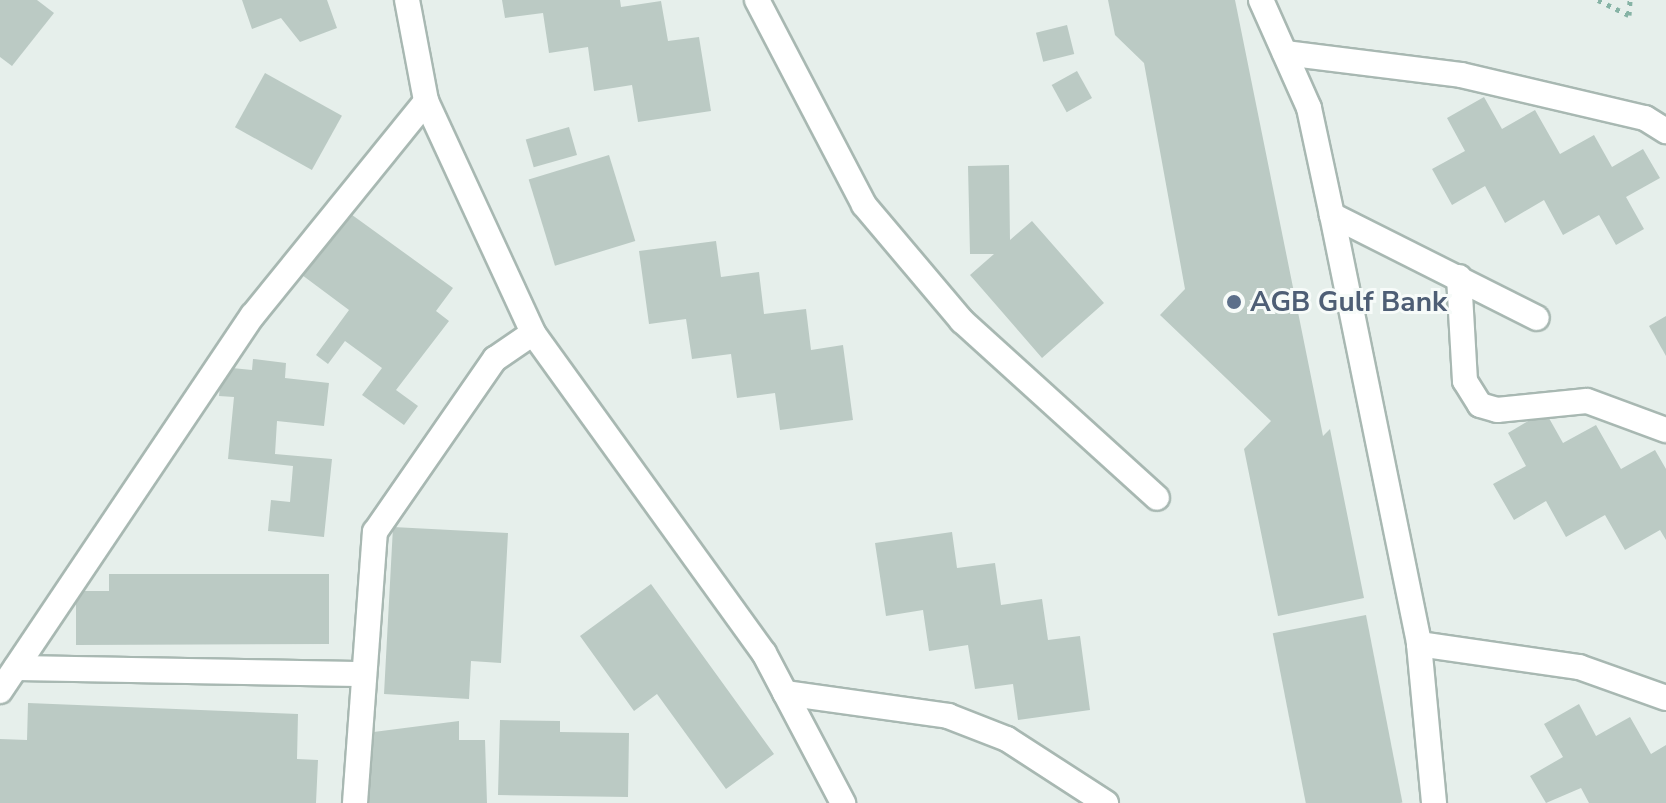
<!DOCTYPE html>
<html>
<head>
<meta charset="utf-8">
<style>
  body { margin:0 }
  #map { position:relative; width:1666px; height:803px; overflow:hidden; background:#e6efeb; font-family:"Nunito Sans",sans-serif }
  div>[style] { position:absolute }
  .building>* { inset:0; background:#bbcac4; transform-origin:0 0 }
  .path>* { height:5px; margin-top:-2.5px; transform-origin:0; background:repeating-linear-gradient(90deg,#86b3a5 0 4px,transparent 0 10px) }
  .roads { filter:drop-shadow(2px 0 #a8b8b2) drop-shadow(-2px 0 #a8b8b2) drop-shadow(0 2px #a8b8b2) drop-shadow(0 -2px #a8b8b2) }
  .minor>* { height:24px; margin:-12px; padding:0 12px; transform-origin:12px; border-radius:12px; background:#fff }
  .dots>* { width:22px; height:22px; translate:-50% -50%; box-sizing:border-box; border:4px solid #f7fbf9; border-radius:50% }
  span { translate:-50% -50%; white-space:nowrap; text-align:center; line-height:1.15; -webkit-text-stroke:6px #f7fbf9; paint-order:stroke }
  .service-label { font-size:28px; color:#4e5e75; font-weight:700 }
  .left { translate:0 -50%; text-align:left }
</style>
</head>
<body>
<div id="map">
  <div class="building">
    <div style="clip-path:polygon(0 0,37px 0,54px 13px,12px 66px,0 57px)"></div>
    <div style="clip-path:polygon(242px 0,327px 0,337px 28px,300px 42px,281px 18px,252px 29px)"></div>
    <div style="clip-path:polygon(502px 0,620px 0,621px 7px,661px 1px,668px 41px,699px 37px,711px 111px,638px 122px,632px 85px,594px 91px,588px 47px,549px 53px,543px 13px,505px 18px)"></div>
    <div style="clip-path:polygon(1108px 0,1235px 0,1323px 436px,1330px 429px,1364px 598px,1278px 616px,1244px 449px,1271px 421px,1160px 315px,1185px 289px,1144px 63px,1115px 35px)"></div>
    <div style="left:1067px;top:25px;width:30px;height:32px;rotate:76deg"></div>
    <div style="left:1077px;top:71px;width:31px;height:29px;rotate:61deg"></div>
    <div style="left:265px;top:73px;width:88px;height:62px;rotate:29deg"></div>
    <div style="clip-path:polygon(1484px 97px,1502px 129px,1535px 110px,1560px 154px,1594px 135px,1612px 167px,1643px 149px,1660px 178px,1626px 197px,1644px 229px,1616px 245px,1599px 215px,1563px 235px,1544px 200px,1505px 223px,1485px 186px,1452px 205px,1432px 169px,1465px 151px,1447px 118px)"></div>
    <div style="left:569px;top:127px;width:29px;height:45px;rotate:74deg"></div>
    <div style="left:609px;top:155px;width:90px;height:84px;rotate:73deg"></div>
    <div style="clip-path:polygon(1009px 165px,1010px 240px,1032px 221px,1104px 303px,1042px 358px,970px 275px,994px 254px,970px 254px,968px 166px)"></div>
    <div style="clip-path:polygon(348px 212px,453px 288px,436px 311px,449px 321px,396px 390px,418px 406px,404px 425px,362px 395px,382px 368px,345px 341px,328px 364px,316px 355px,349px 310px,302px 275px)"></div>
    <div style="clip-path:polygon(716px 241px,721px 277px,759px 272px,764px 314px,806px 309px,811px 350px,843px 345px,853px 420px,780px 430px,775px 393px,737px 398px,731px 354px,692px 359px,686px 319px,649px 324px,639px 251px)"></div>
    <div style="clip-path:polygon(1666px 316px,1666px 356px,1649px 326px)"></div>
    <div style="clip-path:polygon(253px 359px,286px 363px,285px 378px,329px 383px,324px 426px,277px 421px,275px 454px,332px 459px,324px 537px,268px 531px,271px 500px,290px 502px,293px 466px,228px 459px,234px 397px,219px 396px,222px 367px,252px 370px)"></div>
    <div style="clip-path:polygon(1545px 411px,1563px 443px,1596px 425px,1621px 469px,1655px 450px,1666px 469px,1666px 540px,1660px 530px,1625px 550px,1605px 515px,1566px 537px,1546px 501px,1514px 520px,1493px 484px,1526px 466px,1508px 433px)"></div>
    <div style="clip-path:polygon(393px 527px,508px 533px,501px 663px,471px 661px,469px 699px,384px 694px)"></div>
    <div style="clip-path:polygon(952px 532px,957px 568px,995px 563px,1001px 605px,1042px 599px,1048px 640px,1080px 636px,1090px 710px,1018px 720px,1013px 684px,975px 689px,968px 645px,929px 651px,923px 610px,886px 616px,875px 543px)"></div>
    <div style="clip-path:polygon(109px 574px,329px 574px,329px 644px,76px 645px,76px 591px,109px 591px)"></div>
    <div style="clip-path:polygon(651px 584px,774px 754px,726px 789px,657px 694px,634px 711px,580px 636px)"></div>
    <div style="left:1366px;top:615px;width:191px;height:95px;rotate:79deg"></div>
    <div style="clip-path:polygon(28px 703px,298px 714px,297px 759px,318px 760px,316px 803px,0 803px,0 739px,27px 740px)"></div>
    <div style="clip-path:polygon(1579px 704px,1596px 736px,1630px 717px,1651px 754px,1666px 745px,1666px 803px,1589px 803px,1581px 788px,1546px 803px,1530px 776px,1563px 757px,1544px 724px)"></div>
    <div style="clip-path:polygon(500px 720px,560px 721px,560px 732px,629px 733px,628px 797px,498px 795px)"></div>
    <div style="clip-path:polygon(459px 721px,459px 740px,485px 740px,487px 803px,361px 803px,358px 734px)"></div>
  </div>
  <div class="path">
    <div style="left:1598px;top:0;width:34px;rotate:26deg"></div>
    <div style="left:1629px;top:15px;width:15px;rotate:-86deg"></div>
  </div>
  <div class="roads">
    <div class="minor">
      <div style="left:407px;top:0;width:103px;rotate:79.3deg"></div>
      <div style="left:426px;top:101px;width:255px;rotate:65.2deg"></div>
      <div style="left:533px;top:333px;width:395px;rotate:54.2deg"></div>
      <div style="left:764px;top:653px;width:170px;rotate:62.2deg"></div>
      <div style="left:757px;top:0;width:231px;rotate:62.4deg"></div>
      <div style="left:864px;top:205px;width:152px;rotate:49.8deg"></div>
      <div style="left:962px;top:321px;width:263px;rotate:42.2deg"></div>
      <div style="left:1261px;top:0;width:118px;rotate:66deg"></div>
      <div style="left:1309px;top:108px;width:109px;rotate:77.9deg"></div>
      <div style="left:1332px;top:215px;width:438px;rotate:78.5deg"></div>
      <div style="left:1419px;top:644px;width:160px;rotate:84.6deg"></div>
      <div style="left:1285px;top:53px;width:177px;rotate:7.1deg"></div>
      <div style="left:1461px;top:75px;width:189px;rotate:13.2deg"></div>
      <div style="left:1645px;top:118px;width:25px;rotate:32deg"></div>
      <div style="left:1332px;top:215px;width:229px;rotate:26.7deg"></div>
      <div style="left:1459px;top:277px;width:104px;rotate:86.7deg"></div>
      <div style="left:1465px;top:381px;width:28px;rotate:58deg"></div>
      <div style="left:1480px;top:405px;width:18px;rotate:16deg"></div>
      <div style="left:1497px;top:410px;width:90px;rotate:-5.7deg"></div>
      <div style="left:1587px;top:401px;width:84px;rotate:20.2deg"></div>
      <div style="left:1419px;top:644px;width:162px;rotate:8.2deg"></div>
      <div style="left:1579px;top:667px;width:92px;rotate:19.6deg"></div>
      <div style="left:16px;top:668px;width:343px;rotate:1deg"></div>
      <div style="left:0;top:691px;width:453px;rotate:-56.1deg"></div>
      <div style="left:253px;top:315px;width:275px;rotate:-51deg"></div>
      <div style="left:785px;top:693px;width:165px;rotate:8deg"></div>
      <div style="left:948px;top:716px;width:63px;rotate:21.3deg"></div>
      <div style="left:1007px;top:739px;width:118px;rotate:32.9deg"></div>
      <div style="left:355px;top:803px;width:272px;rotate:-85.8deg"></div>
      <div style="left:375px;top:532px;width:211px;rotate:-55.3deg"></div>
      <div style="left:495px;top:359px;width:46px;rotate:-34.4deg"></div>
    </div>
  </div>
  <div class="dots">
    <div style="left:1234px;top:302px;background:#5c6f8a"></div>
  </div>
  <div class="service-label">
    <span class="left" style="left:1250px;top:302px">AGB Gulf Bank</span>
  </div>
</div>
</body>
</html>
